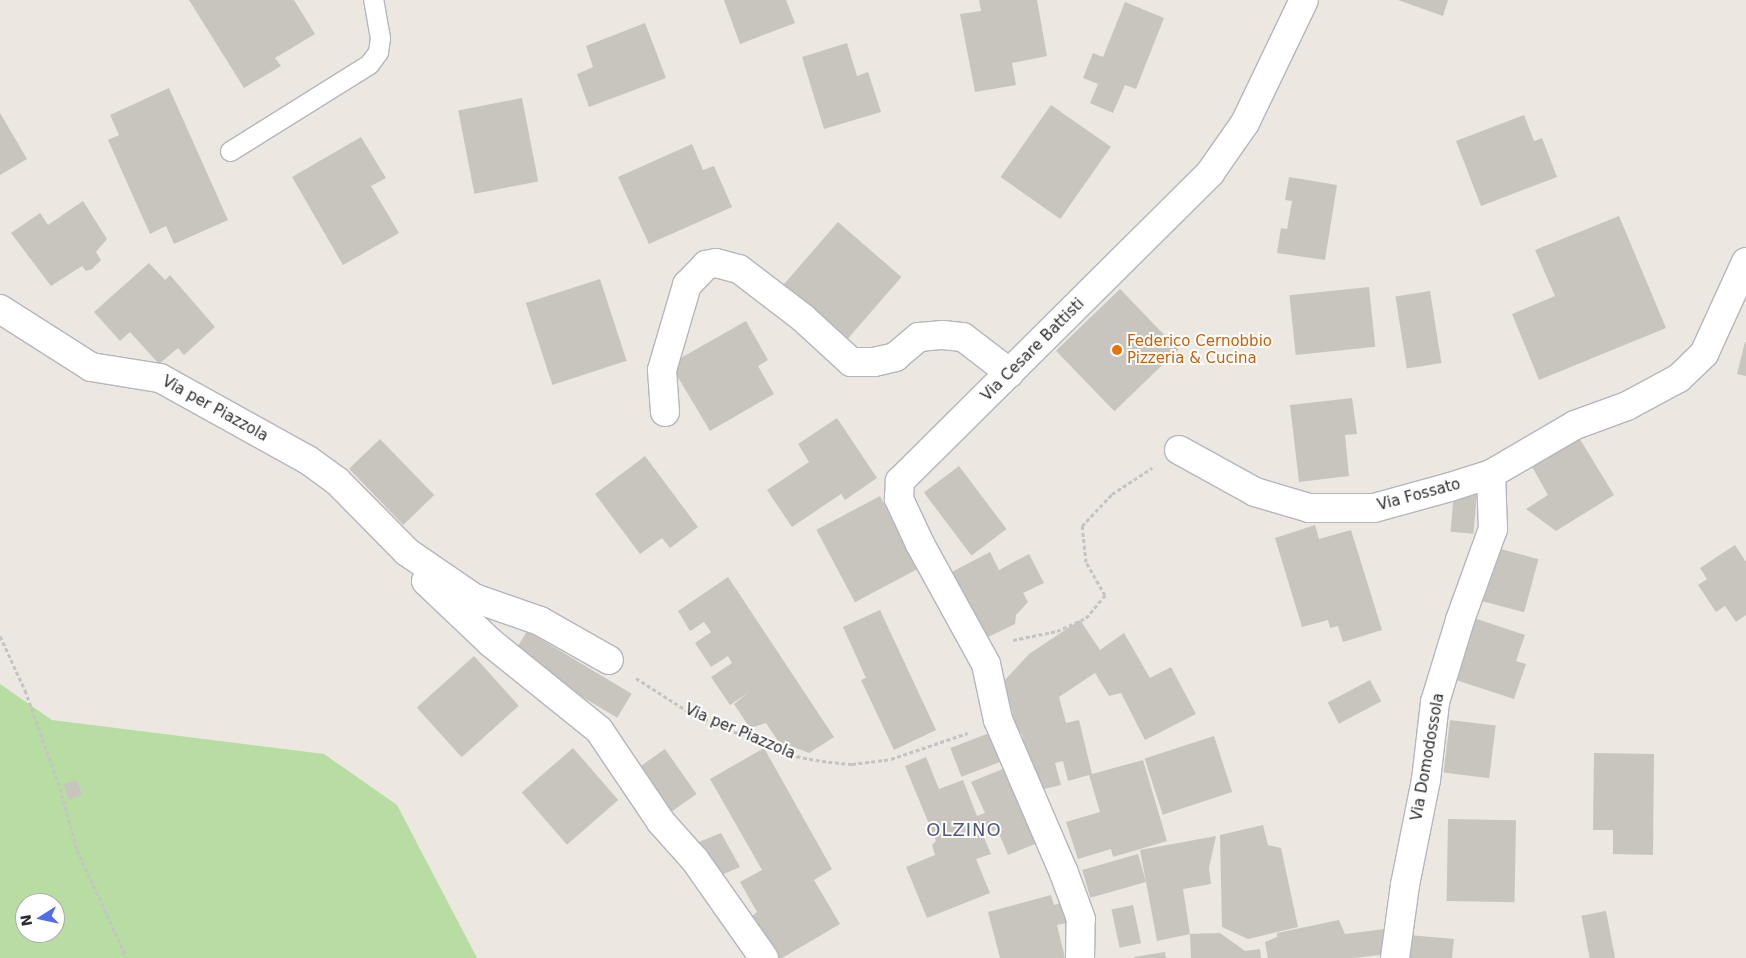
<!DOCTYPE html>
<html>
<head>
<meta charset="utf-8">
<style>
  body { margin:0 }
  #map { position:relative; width:1746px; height:958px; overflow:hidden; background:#ece7e0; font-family:"DejaVu Sans",sans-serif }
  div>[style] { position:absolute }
  .green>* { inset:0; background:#b7dda3 }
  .building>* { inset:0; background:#c8c5bf; transform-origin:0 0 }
  .path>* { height:3px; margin-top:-1.5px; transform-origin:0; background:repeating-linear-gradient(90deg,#c4c4c4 0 4px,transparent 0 6.5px) }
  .roads { filter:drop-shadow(1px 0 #b4b6be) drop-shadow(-1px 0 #b4b6be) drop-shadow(0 1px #b4b6be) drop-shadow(0 -1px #b4b6be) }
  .lane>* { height:19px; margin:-9.5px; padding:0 9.5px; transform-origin:9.5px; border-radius:9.5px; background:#fff }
  .street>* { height:28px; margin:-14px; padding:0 14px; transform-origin:14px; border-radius:14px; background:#fff }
  .dots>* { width:14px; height:14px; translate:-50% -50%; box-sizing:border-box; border:2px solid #fff; border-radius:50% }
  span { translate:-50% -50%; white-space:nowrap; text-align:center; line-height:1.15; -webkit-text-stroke:4px #fff; paint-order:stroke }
  .food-label { font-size:15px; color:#c56008 }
  .left { translate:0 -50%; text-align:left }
  .street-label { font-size:15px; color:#2c2c2c }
  .quarter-label { font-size:18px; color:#515879; letter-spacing:1px }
  .north { position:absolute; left:15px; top:893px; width:50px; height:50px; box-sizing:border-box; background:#fff; border:1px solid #ababab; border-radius:50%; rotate:260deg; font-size:14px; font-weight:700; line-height:20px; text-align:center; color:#2c2c2c }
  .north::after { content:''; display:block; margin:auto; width:18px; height:22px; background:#526ee7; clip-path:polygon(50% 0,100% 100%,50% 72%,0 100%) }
</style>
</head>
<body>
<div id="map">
  <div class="green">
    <div style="clip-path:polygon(evenodd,0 684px,52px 720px,324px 754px,397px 805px,477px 958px,0 958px,0 684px,25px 903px,55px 903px,55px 933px,25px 933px,25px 903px)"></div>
  </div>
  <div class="building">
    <div style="clip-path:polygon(189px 0,294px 0,315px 34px,275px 58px,281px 66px,244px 88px)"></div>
    <div style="clip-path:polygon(724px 0,786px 0,795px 23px,740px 44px)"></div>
    <div style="clip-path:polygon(979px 0,1037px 0,1047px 56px,1012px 63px,1016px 85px,975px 92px,960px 14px,981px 11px)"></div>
    <div style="clip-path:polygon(1398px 0,1448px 0,1443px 16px)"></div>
    <div style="clip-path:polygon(1125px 2px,1164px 18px,1136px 89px,1125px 85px,1113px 113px,1090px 103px,1098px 84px,1083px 78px,1093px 53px,1103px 57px)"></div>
    <div style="clip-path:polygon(645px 23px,666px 78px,589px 107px,577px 74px,593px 67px,586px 46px)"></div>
    <div style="clip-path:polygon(847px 43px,857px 76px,868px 72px,881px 112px,824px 129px,802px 57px)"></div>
    <div style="clip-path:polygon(169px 88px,228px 220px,174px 244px,166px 226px,150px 234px,108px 140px,119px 135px,110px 115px)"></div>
    <div style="left:522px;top:98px;width:85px;height:65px;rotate:79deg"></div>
    <div style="left:1051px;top:105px;width:73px;height:88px;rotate:35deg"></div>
    <div style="clip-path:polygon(0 113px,27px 159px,0 175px)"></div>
    <div style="clip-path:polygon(1524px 115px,1534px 141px,1542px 138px,1557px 177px,1481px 206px,1456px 141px)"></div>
    <div style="clip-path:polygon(361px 137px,386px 178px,371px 186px,399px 233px,343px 265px,292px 177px)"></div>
    <div style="clip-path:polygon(692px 144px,703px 170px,714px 166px,732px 207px,649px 244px,618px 177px)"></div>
    <div style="clip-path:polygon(1289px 177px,1337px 185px,1325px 260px,1277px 253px,1281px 228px,1287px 229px,1292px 201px,1285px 200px)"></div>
    <div style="clip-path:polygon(83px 201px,107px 239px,96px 252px,101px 260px,92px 269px,86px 271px,82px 266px,51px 286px,11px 233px,40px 213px,48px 225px)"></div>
    <div style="clip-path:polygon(1619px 216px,1666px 328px,1539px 380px,1512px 314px,1555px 296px,1535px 250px)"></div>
    <div style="left:838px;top:222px;width:84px;height:89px;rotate:41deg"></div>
    <div style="clip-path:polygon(149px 263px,165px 280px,170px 275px,215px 327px,184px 355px,178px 348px,159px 364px,130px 332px,120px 341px,94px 312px)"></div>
    <div style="left:600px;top:279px;width:86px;height:78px;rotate:72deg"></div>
    <div style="left:1369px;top:287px;width:60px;height:80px;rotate:84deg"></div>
    <div style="left:1120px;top:289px;width:84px;height:89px;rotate:46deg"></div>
    <div style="left:1430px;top:291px;width:73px;height:35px;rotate:81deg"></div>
    <div style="clip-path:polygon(746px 321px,768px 360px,758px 366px,774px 394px,710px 431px,670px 364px)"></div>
    <div style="clip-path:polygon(1745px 342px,1746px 342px,1746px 376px,1737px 374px)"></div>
    <div style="clip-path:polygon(1352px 398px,1357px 434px,1345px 435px,1349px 476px,1299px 482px,1290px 405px)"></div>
    <div style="clip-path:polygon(837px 418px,877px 478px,845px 500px,841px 494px,792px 527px,767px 490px,809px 462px,798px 444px)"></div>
    <div style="clip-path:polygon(1578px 436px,1614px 495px,1556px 531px,1526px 509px,1548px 495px,1531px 465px)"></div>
    <div style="left:380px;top:439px;width:78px;height:43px;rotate:46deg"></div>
    <div style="clip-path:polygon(645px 456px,698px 527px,670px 548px,662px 538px,640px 554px,595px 494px)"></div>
    <div style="left:959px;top:466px;width:79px;height:44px;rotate:53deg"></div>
    <div style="left:1454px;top:492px;width:23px;height:40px;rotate:5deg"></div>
    <div style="left:880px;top:496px;width:82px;height:72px;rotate:62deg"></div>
    <div style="clip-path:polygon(1315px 525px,1319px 539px,1351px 530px,1382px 630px,1343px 642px,1338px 626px,1330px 628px,1328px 620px,1302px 627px,1275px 538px)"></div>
    <div style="clip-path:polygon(1735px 545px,1746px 562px,1746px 615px,1736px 622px,1725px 606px,1716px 612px,1698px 585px,1707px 579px,1700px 568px)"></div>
    <div style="left:1493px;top:547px;width:47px;height:55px;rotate:15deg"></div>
    <div style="clip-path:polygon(990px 552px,999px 570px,1029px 554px,1044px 583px,1023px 593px,1028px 602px,1016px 615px,1015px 624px,982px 640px,948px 574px)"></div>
    <div style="clip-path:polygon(728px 577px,834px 737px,809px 753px,778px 741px,766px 723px,750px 728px,734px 704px,749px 692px,730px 705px,711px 677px,732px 663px,728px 656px,711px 667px,695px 643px,711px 632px,704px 622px,690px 631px,678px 611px)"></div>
    <div style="clip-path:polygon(880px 610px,936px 730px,894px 750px,861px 680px,866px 678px,843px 627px)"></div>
    <div style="clip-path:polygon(1474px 618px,1525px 635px,1516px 661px,1526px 664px,1514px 699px,1453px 679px)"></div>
    <div style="clip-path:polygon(1080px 620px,1100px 650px,1124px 633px,1150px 678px,1171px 667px,1196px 714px,1145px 740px,1121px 693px,1109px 696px,1095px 673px,1059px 697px,1066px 723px,1079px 720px,1092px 774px,1143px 760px,1167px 841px,1113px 857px,1111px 849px,1078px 859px,1066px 822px,1100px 812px,1089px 775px,1068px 781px,1063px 761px,1055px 763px,1061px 785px,1036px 791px,1022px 734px,1016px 736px,1016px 727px,1004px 681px,1029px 654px)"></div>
    <div style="left:527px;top:631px;width:122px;height:28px;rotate:31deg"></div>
    <div style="left:474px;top:656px;width:67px;height:77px;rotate:48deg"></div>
    <div style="left:1370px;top:680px;width:24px;height:48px;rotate:62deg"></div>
    <div style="left:1450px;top:720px;width:46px;height:53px;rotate:7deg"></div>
    <div style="left:997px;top:730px;width:31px;height:50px;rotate:69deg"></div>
    <div style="left:1214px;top:736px;width:59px;height:73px;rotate:72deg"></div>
    <div style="left:573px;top:748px;width:69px;height:68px;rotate:49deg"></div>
    <div style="clip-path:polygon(764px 748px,832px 869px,814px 880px,840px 924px,782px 958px,773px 958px,750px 918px,757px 912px,740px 882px,762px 870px,710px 779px)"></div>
    <div style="left:665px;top:749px;width:55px;height:33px;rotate:55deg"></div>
    <div style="clip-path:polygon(1594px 753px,1654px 754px,1653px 855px,1613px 854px,1613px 830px,1593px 830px)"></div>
    <div style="clip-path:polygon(926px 757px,939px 789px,963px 780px,977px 816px,985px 813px,971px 782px,1010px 766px,1045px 840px,1008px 855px,997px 829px,983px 835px,991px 854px,976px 859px,990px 893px,927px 918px,906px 867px,935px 855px,932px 845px,936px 841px,905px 766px)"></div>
    <div style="left:77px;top:780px;width:16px;height:14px;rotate:72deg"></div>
    <div style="left:1448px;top:819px;width:68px;height:82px;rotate:1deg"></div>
    <div style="clip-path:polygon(1263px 825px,1268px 845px,1281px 848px,1298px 927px,1248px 939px,1222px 927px,1220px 835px)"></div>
    <div style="clip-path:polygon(721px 833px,740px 867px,714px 878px,694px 844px)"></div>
    <div style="clip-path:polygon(1216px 836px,1209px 868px,1211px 884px,1183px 889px,1190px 934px,1157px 941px,1140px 850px)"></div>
    <div style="left:1138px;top:854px;width:29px;height:58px;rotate:74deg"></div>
    <div style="clip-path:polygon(1051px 895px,1054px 905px,1071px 900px,1076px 921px,1057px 925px,1065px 958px,1000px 958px,988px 912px)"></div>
    <div style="left:1133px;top:905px;width:39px;height:22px;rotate:78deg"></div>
    <div style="left:1606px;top:911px;width:48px;height:25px;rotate:79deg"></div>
    <div style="clip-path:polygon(1339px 920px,1345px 934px,1385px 929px,1389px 958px,1380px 958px,1380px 955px,1353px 958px,1268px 958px,1265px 942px,1277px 937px,1277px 933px)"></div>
    <div style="clip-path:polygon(1220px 933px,1245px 951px,1260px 949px,1261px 958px,1191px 958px,1190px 934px)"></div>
    <div style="clip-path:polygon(1409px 935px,1454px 939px,1452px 958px,1406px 958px)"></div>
    <div style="clip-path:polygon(1165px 952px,1166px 958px,1134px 958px,1134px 957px)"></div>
  </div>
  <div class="path">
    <div style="left:0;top:636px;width:60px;rotate:65.2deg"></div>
    <div style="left:25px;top:690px;width:104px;rotate:70.3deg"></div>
    <div style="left:60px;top:788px;width:64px;rotate:74.7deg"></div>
    <div style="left:77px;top:850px;width:119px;rotate:65.2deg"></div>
    <div style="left:1013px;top:640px;width:45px;rotate:-11.6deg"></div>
    <div style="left:1057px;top:631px;width:32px;rotate:-24deg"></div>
    <div style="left:1086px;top:618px;width:30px;rotate:-50deg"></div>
    <div style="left:1105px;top:595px;width:38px;rotate:-120deg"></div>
    <div style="left:1086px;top:562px;width:36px;rotate:-96deg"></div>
    <div style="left:1082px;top:526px;width:44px;rotate:-46.8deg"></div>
    <div style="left:1112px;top:494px;width:48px;rotate:-33deg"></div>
    <div style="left:636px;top:678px;width:67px;rotate:32.7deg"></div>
    <div style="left:692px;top:714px;width:106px;rotate:22.7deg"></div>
    <div style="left:790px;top:755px;width:33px;rotate:11deg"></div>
    <div style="left:822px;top:761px;width:30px;rotate:6deg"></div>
    <div style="left:852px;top:764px;width:39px;rotate:-7deg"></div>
    <div style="left:891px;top:759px;width:81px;rotate:-18.7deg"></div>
  </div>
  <div class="roads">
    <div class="lane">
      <div style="left:230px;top:151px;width:164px;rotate:-32deg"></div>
      <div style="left:369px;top:64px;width:15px;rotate:-53deg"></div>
      <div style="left:378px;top:52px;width:14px;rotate:-82deg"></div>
      <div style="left:380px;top:38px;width:39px;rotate:-100deg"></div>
    </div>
    <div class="street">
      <div style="left:0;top:309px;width:108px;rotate:32.5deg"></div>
      <div style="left:91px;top:367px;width:70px;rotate:9.1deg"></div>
      <div style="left:160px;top:378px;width:169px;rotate:29deg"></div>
      <div style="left:308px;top:460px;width:36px;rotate:36deg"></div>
      <div style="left:337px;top:481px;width:100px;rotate:45.4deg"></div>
      <div style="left:407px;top:552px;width:81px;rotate:34.5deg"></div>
      <div style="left:474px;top:598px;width:70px;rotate:19.2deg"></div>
      <div style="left:540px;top:621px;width:79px;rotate:29.5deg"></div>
      <div style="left:665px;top:412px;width:42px;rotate:-94.1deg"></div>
      <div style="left:662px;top:370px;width:89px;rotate:-73.6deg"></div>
      <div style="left:687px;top:285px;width:28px;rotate:-46deg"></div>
      <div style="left:706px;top:265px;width:10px;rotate:-11deg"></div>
      <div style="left:716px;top:263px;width:24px;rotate:15deg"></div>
      <div style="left:739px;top:269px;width:81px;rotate:37.4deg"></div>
      <div style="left:803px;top:318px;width:65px;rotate:42.5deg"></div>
      <div style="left:851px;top:362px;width:23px"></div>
      <div style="left:874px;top:362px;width:22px;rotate:-13deg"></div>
      <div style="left:895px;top:357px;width:31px;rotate:-40deg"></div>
      <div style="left:919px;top:337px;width:24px;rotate:-5deg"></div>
      <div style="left:943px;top:335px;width:20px;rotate:6deg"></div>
      <div style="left:963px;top:337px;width:59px;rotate:37.5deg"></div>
      <div style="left:1179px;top:450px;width:87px;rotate:28.9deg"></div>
      <div style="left:1255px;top:492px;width:56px;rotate:16.5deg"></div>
      <div style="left:1309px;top:508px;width:65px"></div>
      <div style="left:1374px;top:508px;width:79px;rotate:-15.4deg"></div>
      <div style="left:1450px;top:487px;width:43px;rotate:-17.6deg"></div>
      <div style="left:1491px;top:474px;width:97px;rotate:-30.3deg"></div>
      <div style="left:1575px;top:425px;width:55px;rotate:-20.1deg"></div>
      <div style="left:1627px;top:406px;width:59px;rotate:-28.3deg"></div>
      <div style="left:1679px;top:378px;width:35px;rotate:-44deg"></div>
      <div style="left:1704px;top:354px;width:101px;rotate:-65.5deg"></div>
      <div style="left:426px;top:581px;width:88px;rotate:43.6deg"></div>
      <div style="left:490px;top:642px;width:140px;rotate:38.9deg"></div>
      <div style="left:599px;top:730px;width:111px;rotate:56deg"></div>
      <div style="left:661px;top:822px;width:51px;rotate:48.2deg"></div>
      <div style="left:695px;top:860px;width:120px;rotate:54.9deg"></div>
      <div style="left:1080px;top:958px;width:39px;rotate:-89deg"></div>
      <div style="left:1081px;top:919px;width:49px;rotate:-110.3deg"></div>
      <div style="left:1064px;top:873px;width:167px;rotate:-113.3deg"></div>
      <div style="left:998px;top:720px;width:57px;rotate:-102.1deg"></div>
      <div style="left:986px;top:664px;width:137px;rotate:-118.8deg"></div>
      <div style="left:920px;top:544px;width:50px;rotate:-115deg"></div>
      <div style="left:899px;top:499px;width:18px;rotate:-87deg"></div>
      <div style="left:900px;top:481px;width:437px;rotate:-44.8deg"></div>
      <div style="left:1210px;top:173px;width:61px;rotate:-55deg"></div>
      <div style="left:1245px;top:123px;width:136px;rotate:-64.4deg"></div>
      <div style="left:1395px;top:958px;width:74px;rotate:-82.2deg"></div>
      <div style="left:1405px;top:885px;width:107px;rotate:-78.7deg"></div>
      <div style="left:1426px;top:780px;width:79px;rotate:-83.4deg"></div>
      <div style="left:1435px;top:702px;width:86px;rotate:-73deg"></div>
      <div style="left:1460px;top:620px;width:97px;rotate:-70.1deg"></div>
      <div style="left:1493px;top:529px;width:55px;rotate:-92.1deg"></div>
    </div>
  </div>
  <div class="dots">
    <div style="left:1117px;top:350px;background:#e8710a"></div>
  </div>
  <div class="food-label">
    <span class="left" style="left:1127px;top:350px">Federico Cernobbio<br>Pizzeria &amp; Cucina</span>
  </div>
  <div class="street-label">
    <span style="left:1033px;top:350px;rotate:-45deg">Via Cesare Battisti</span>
    <span style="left:215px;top:409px;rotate:29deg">Via per Piazzola</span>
    <span style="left:1419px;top:495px;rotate:-15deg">Via Fossato</span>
    <span style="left:740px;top:732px;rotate:23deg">Via per Piazzola</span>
    <span style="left:1428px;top:757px;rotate:-80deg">Via Domodossola</span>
  </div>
  <div class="quarter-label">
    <span style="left:964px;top:830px">OLZINO</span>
  </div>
  <div class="north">N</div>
</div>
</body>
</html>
